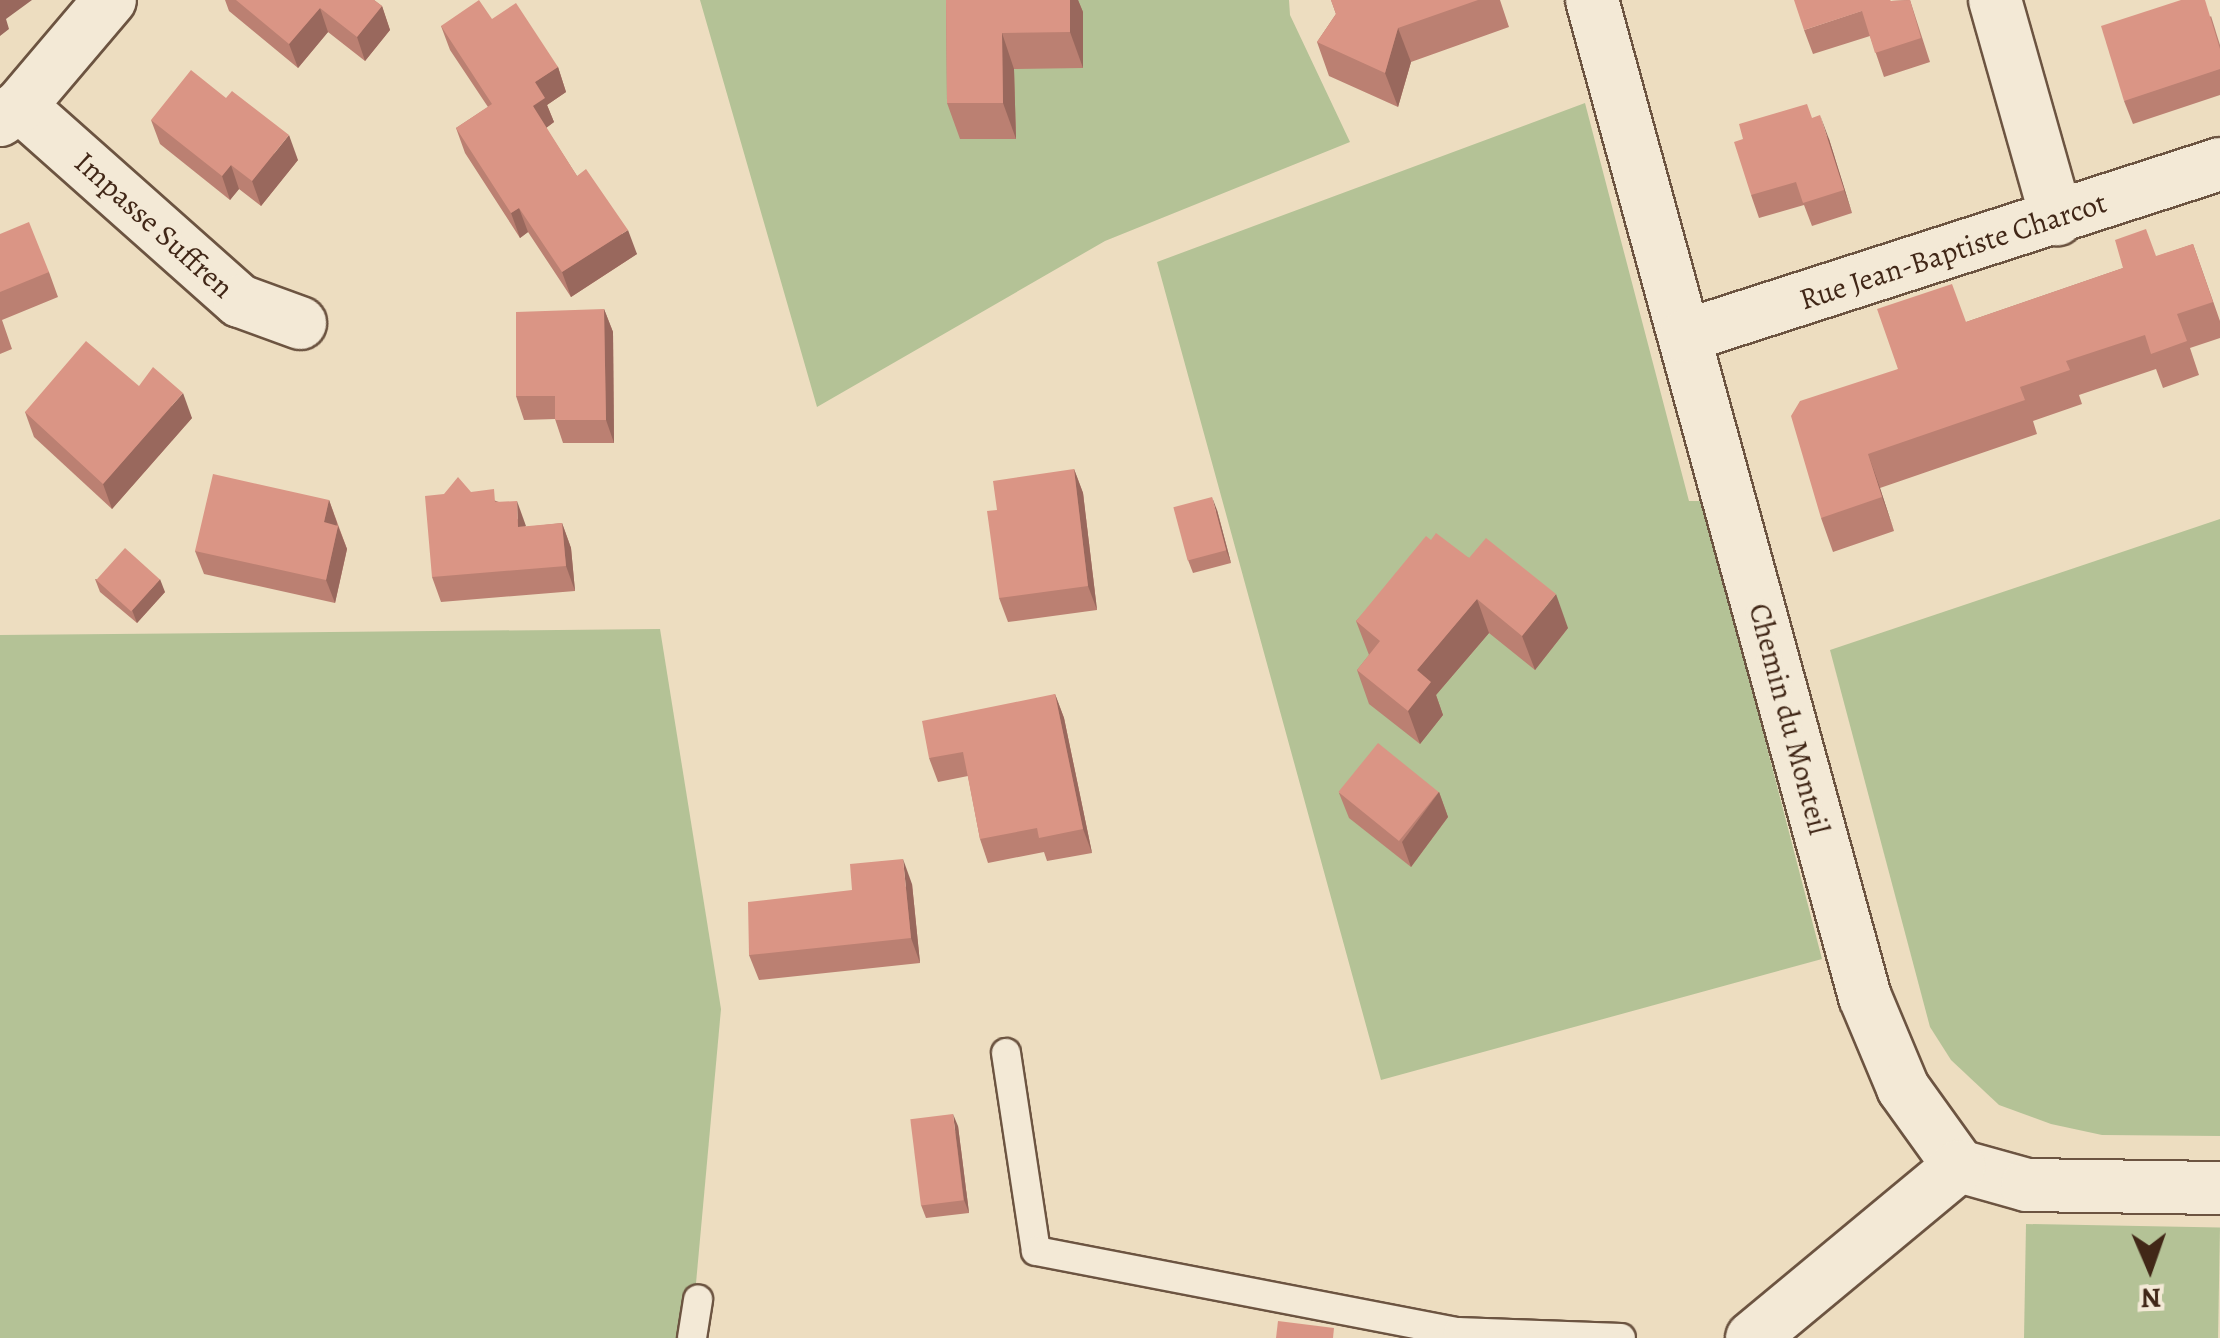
<!DOCTYPE html>
<html>
<head>
<meta charset="utf-8">
<style>
  body { margin:0 }
  #map { position:relative; width:2220px; height:1338px; overflow:hidden; background:#edddc0; font-family:Alegreya,serif }
  div>[style] { position:absolute }
  .green>* { inset:0; background:#b4c296; transform-origin:0 0 }
  .roads { filter:drop-shadow(2px 0 #6c5441) drop-shadow(-2px 0 #6c5441) drop-shadow(0 2px #6c5441) drop-shadow(0 -2px #6c5441) }
  .service>* { height:28px; margin:-14px; padding:0 14px; transform-origin:14px; border-radius:14px; background:#f3e9d6 }
  .minor>* { height:52px; margin:-26px; padding:0 26px; transform-origin:26px; border-radius:26px; background:#f3e9d6 }
  .wall>* { inset:0; background:#bb8072 }
  .shaded-wall>* { inset:0; background:#99685d }
  .building>* { inset:0; background:#da9585; transform-origin:0 0 }
  span { translate:-50% -50%; white-space:nowrap; text-align:center; line-height:1.15; -webkit-text-stroke:10px #f3e9d6; paint-order:stroke }
  .street-label { font-size:30px; color:#412717 }
  .north { position:absolute; left:2100px; top:1218px; width:100px; height:100px; -webkit-text-stroke:8px #f3e9d6; paint-order:stroke; rotate:178deg; font-size:28px; font-weight:700; line-height:40px; text-align:center; color:#412717 }
  .north::after { content:''; display:block; margin:auto; width:35px; height:45px; background:#412717; clip-path:polygon(50% 0,100% 100%,50% 72%,0 100%) }
</style>
</head>
<body>
<div id="map">
  <div class="green">
    <div style="clip-path:polygon(700px 0,1289px 0,1290px 15px,1350px 142px,1105px 241px,817px 407px)"></div>
    <div style="clip-path:polygon(1585px 103px,1689px 501px,1703px 501px,1822px 959px,1381px 1080px,1157px 262px)"></div>
    <div style="clip-path:polygon(2220px 519px,2220px 1136px,2102px 1135px,2051px 1124px,1999px 1105px,1951px 1060px,1930px 1027px,1830px 650px)"></div>
    <div style="clip-path:polygon(660px 629px,721px 1009px,691px 1338px,0 1338px,0 635px)"></div>
    <div style="left:2026px;top:1224px;width:194px;height:115px;rotate:1deg"></div>
  </div>
  <div class="roads">
    <div class="service">
      <div style="left:1006px;top:1053px;width:200px;rotate:81.4deg"></div>
      <div style="left:1036px;top:1251px;width:430px;rotate:10.9deg"></div>
      <div style="left:1458px;top:1332px;width:163px;rotate:2.1deg"></div>
      <div style="left:692px;top:1338px;width:39px;rotate:-81deg"></div>
    </div>
    <div class="minor">
      <div style="left:1592px;top:0;width:1034px;rotate:74.69deg"></div>
      <div style="left:1865px;top:997px;width:99px;rotate:67.3deg"></div>
      <div style="left:1903px;top:1088px;width:96px;rotate:54.3deg"></div>
      <div style="left:1959px;top:1166px;width:71px;rotate:15.6deg"></div>
      <div style="left:2027px;top:1185px;width:193px;rotate:0.9deg"></div>
      <div style="left:1995px;top:0;width:228px;rotate:74.2deg"></div>
      <div style="left:20px;top:106px;width:294px;rotate:41.6deg"></div>
      <div style="left:240px;top:301px;width:64px;rotate:20.1deg"></div>
      <div style="left:0;top:120px;width:24px;rotate:-35deg"></div>
      <div style="left:20px;top:106px;width:139px;rotate:-49.7deg"></div>
      <div style="left:1685px;top:336px;width:562px;rotate:-17.82deg"></div>
      <div style="left:1752px;top:1338px;width:269px;rotate:-39.7deg"></div>
    </div>
  </div>
  <div class="wall">
    <div style="clip-path:polygon(225px 0,374px 0,382px 6px,390px 30px,365px 61px,328px 32px,298px 68px,229px 11px)"></div>
    <div style="clip-path:polygon(946px 0,1078px 0,1083px 12px,1083px 68px,1014px 69px,1016px 139px,960px 139px,947px 103px)"></div>
    <div style="clip-path:polygon(1331px 0,1500px 0,1509px 27px,1411px 62px,1398px 107px,1329px 76px,1317px 42px,1336px 14px)"></div>
    <div style="clip-path:polygon(1910px 0,1930px 62px,1884px 77px,1870px 36px,1813px 54px,1804px 30px,1891px 1px)"></div>
    <div style="clip-path:polygon(2211px 16px,2220px 45px,2220px 95px,2133px 124px,2124px 101px)"></div>
    <div style="clip-path:polygon(492px 19px,558px 67px,566px 92px,547px 105px,554px 122px,546px 128px,577px 176px,637px 254px,571px 297px,528px 232px,520px 238px,465px 153px,456px 128px,488px 107px,450px 50px,441px 26px)"></div>
    <div style="clip-path:polygon(1812px 118px,1829px 139px,1852px 213px,1812px 226px,1804px 205px,1759px 218px,1751px 195px)"></div>
    <div style="clip-path:polygon(151px 120px,298px 160px,261px 206px,239px 189px,230px 200px,160px 144px)"></div>
    <div style="clip-path:polygon(0 234px,49px 272px,58px 297px,2px 320px,12px 349px,0 354px)"></div>
    <div style="clip-path:polygon(2193px 244px,2220px 321px,2220px 338px,2190px 348px,2199px 375px,2163px 388px,2156px 369px,2079px 395px,2082px 404px,2033px 421px,2037px 434px,1880px 488px,1894px 531px,1833px 552px,1821px 518px,1898px 369px,1966px 322px)"></div>
    <div style="clip-path:polygon(604px 309px,613px 332px,614px 443px,563px 443px,555px 419px,524px 420px,516px 396px)"></div>
    <div style="clip-path:polygon(139px 386px,192px 418px,112px 509px,34px 437px,25px 412px)"></div>
    <div style="clip-path:polygon(1074px 469px,1083px 493px,1097px 610px,1008px 622px,999px 598px)"></div>
    <div style="clip-path:polygon(471px 492px,499px 502px,526px 527px,562px 523px,571px 548px,575px 591px,441px 602px,432px 577px,444px 494px)"></div>
    <div style="clip-path:polygon(329px 500px,347px 549px,335px 603px,204px 574px,195px 551px)"></div>
    <div style="clip-path:polygon(1217px 510px,1231px 563px,1193px 573px,1188px 560px)"></div>
    <div style="clip-path:polygon(1431px 540px,1469px 558px,1568px 628px,1535px 670px,1489px 633px,1436px 695px,1443px 715px,1420px 744px,1369px 704px,1357px 670px,1369px 655px,1356px 621px)"></div>
    <div style="clip-path:polygon(95px 579px,165px 592px,137px 623px,100px 592px)"></div>
    <div style="clip-path:polygon(1055px 694px,1064px 718px,1092px 853px,1047px 861px,1044px 852px,988px 863px,980px 839px,968px 776px,938px 782px,929px 758px)"></div>
    <div style="clip-path:polygon(1439px 792px,1448px 817px,1411px 867px,1349px 818px,1339px 793px)"></div>
    <div style="clip-path:polygon(912px 884px,920px 963px,759px 980px,749px 955px)"></div>
    <div style="clip-path:polygon(958px 1126px,969px 1213px,926px 1218px,921px 1205px)"></div>
  </div>
  <div class="shaded-wall">
    <div style="clip-path:polygon(0 0,32px 0,6px 19px,9px 29px,0 36px)"></div>
    <div style="clip-path:polygon(1070px 0,1078px 0,1083px 12px,1083px 68px,1070px 32px)"></div>
    <div style="clip-path:polygon(382px 6px,390px 30px,365px 61px,357px 37px)"></div>
    <div style="clip-path:polygon(320px 8px,328px 32px,298px 68px,289px 44px)"></div>
    <div style="clip-path:polygon(1398px 28px,1411px 62px,1398px 107px,1385px 73px)"></div>
    <div style="clip-path:polygon(1002px 33px,1014px 69px,1016px 139px,1003px 103px)"></div>
    <div style="clip-path:polygon(558px 67px,566px 92px,547px 105px,554px 122px,542px 131px,533px 106px,535px 82px)"></div>
    <div style="clip-path:polygon(1820px 115px,1829px 139px,1852px 213px,1844px 190px)"></div>
    <div style="clip-path:polygon(289px 135px,298px 160px,261px 206px,252px 181px)"></div>
    <div style="clip-path:polygon(231px 165px,239px 189px,230px 200px,222px 176px)"></div>
    <div style="clip-path:polygon(519px 208px,528px 232px,520px 238px,511px 213px)"></div>
    <div style="clip-path:polygon(628px 230px,637px 254px,571px 297px,562px 272px)"></div>
    <div style="clip-path:polygon(604px 309px,613px 332px,614px 443px,606px 420px)"></div>
    <div style="clip-path:polygon(183px 393px,192px 418px,112px 509px,103px 484px)"></div>
    <div style="clip-path:polygon(1868px 454px,1880px 488px,1894px 531px,1882px 497px)"></div>
    <div style="clip-path:polygon(1074px 469px,1083px 493px,1097px 610px,1088px 586px)"></div>
    <div style="clip-path:polygon(1212px 497px,1217px 510px,1231px 563px,1226px 550px)"></div>
    <div style="clip-path:polygon(329px 500px,337px 523px,332px 545px,324px 522px)"></div>
    <div style="clip-path:polygon(517px 501px,526px 526px,518px 527px)"></div>
    <div style="clip-path:polygon(562px 523px,571px 548px,575px 591px,566px 566px)"></div>
    <div style="clip-path:polygon(338px 526px,347px 549px,335px 603px,326px 580px)"></div>
    <div style="clip-path:polygon(160px 579px,165px 592px,137px 623px,132px 610px)"></div>
    <div style="clip-path:polygon(1556px 594px,1568px 628px,1535px 670px,1522px 636px)"></div>
    <div style="clip-path:polygon(1477px 599px,1489px 633px,1436px 695px,1443px 715px,1420px 744px,1408px 711px,1417px 670px)"></div>
    <div style="clip-path:polygon(1055px 694px,1064px 718px,1092px 853px,1083px 829px)"></div>
    <div style="clip-path:polygon(1439px 792px,1448px 817px,1411px 867px,1402px 842px)"></div>
    <div style="clip-path:polygon(903px 859px,912px 884px,920px 963px,911px 938px)"></div>
    <div style="clip-path:polygon(953px 1114px,958px 1126px,969px 1213px,964px 1200px)"></div>
  </div>
  <div class="building">
    <div style="clip-path:polygon(236px 0,374px 0,382px 6px,357px 37px,320px 8px,289px 44px)"></div>
    <div style="clip-path:polygon(479px 0,492px 19px,516px 3px,558px 67px,535px 82px,545px 98px,533px 106px,577px 176px,586px 169px,628px 230px,562px 272px,519px 208px,511px 213px,456px 128px,492px 104px,441px 26px)"></div>
    <div style="clip-path:polygon(946px 0,1070px 0,1070px 32px,1002px 33px,1003px 103px,947px 103px)"></div>
    <div style="clip-path:polygon(1331px 0,1478px 0,1398px 28px,1385px 73px,1317px 42px,1336px 14px)"></div>
    <div style="clip-path:polygon(1794px 0,1890px 0,1891px 1px,1910px 0,1921px 38px,1875px 53px,1862px 11px,1804px 30px)"></div>
    <div style="clip-path:polygon(2181px 0,2205px 0,2220px 49px,2220px 69px,2124px 101px,2101px 26px)"></div>
    <div style="clip-path:polygon(191px 70px,226px 98px,232px 91px,289px 135px,252px 181px,231px 165px,222px 176px,151px 120px)"></div>
    <div style="clip-path:polygon(1807px 104px,1812px 118px,1820px 115px,1844px 190px,1803px 203px,1796px 182px,1751px 195px,1734px 142px,1743px 139px,1739px 124px)"></div>
    <div style="clip-path:polygon(29px 222px,49px 272px,0 292px,0 234px)"></div>
    <div style="clip-path:polygon(2146px 229px,2156px 256px,2193px 244px,2213px 302px,2177px 314px,2187px 341px,2151px 354px,2145px 335px,2066px 361px,2070px 370px,2020px 387px,2025px 400px,1868px 454px,1882px 497px,1821px 518px,1791px 416px,1800px 401px,1898px 369px,1877px 309px,1952px 284px,1966px 322px,2123px 268px,2115px 240px)"></div>
    <div style="clip-path:polygon(604px 309px,606px 420px,555px 420px,555px 396px,516px 396px,516px 312px)"></div>
    <div style="clip-path:polygon(86px 341px,139px 386px,153px 367px,183px 393px,103px 484px,25px 412px)"></div>
    <div style="clip-path:polygon(1074px 469px,1088px 586px,999px 598px,987px 511px,997px 510px,993px 481px)"></div>
    <div style="clip-path:polygon(213px 474px,329px 500px,324px 522px,338px 526px,326px 580px,195px 551px)"></div>
    <div style="clip-path:polygon(458px 477px,471px 492px,494px 489px,495px 502px,517px 501px,518px 527px,562px 523px,566px 566px,432px 577px,425px 496px,444px 494px)"></div>
    <div style="left:1212px;top:497px;width:55px;height:40px;rotate:75deg"></div>
    <div style="clip-path:polygon(1436px 533px,1469px 558px,1486px 538px,1556px 594px,1522px 636px,1477px 599px,1417px 670px,1431px 682px,1408px 711px,1357px 670px,1380px 641px,1356px 621px,1426px 536px,1431px 540px)"></div>
    <div style="left:125px;top:548px;width:47px;height:43px;rotate:42deg"></div>
    <div style="clip-path:polygon(1055px 694px,1083px 829px,1039px 838px,1037px 828px,980px 839px,963px 752px,929px 758px,922px 721px)"></div>
    <div style="left:1378px;top:743px;width:78px;height:63px;rotate:39deg"></div>
    <div style="clip-path:polygon(903px 859px,911px 938px,749px 955px,748px 902px,852px 890px,850px 864px)"></div>
    <div style="left:953px;top:1114px;width:87px;height:43px;rotate:83deg"></div>
    <div style="clip-path:polygon(1278px 1321px,1334px 1328px,1333px 1338px,1276px 1338px)"></div>
  </div>
  <div class="street-label">
    <span style="left:154px;top:225px;rotate:42deg">Impasse Suffren</span>
    <span style="left:1953px;top:251px;rotate:-18deg">Rue Jean-Baptiste Charcot</span>
    <span style="left:1789px;top:719px;rotate:75deg">Chemin du Monteil</span>
  </div>
  <div class="north">N</div>
</div>
</body>
</html>
